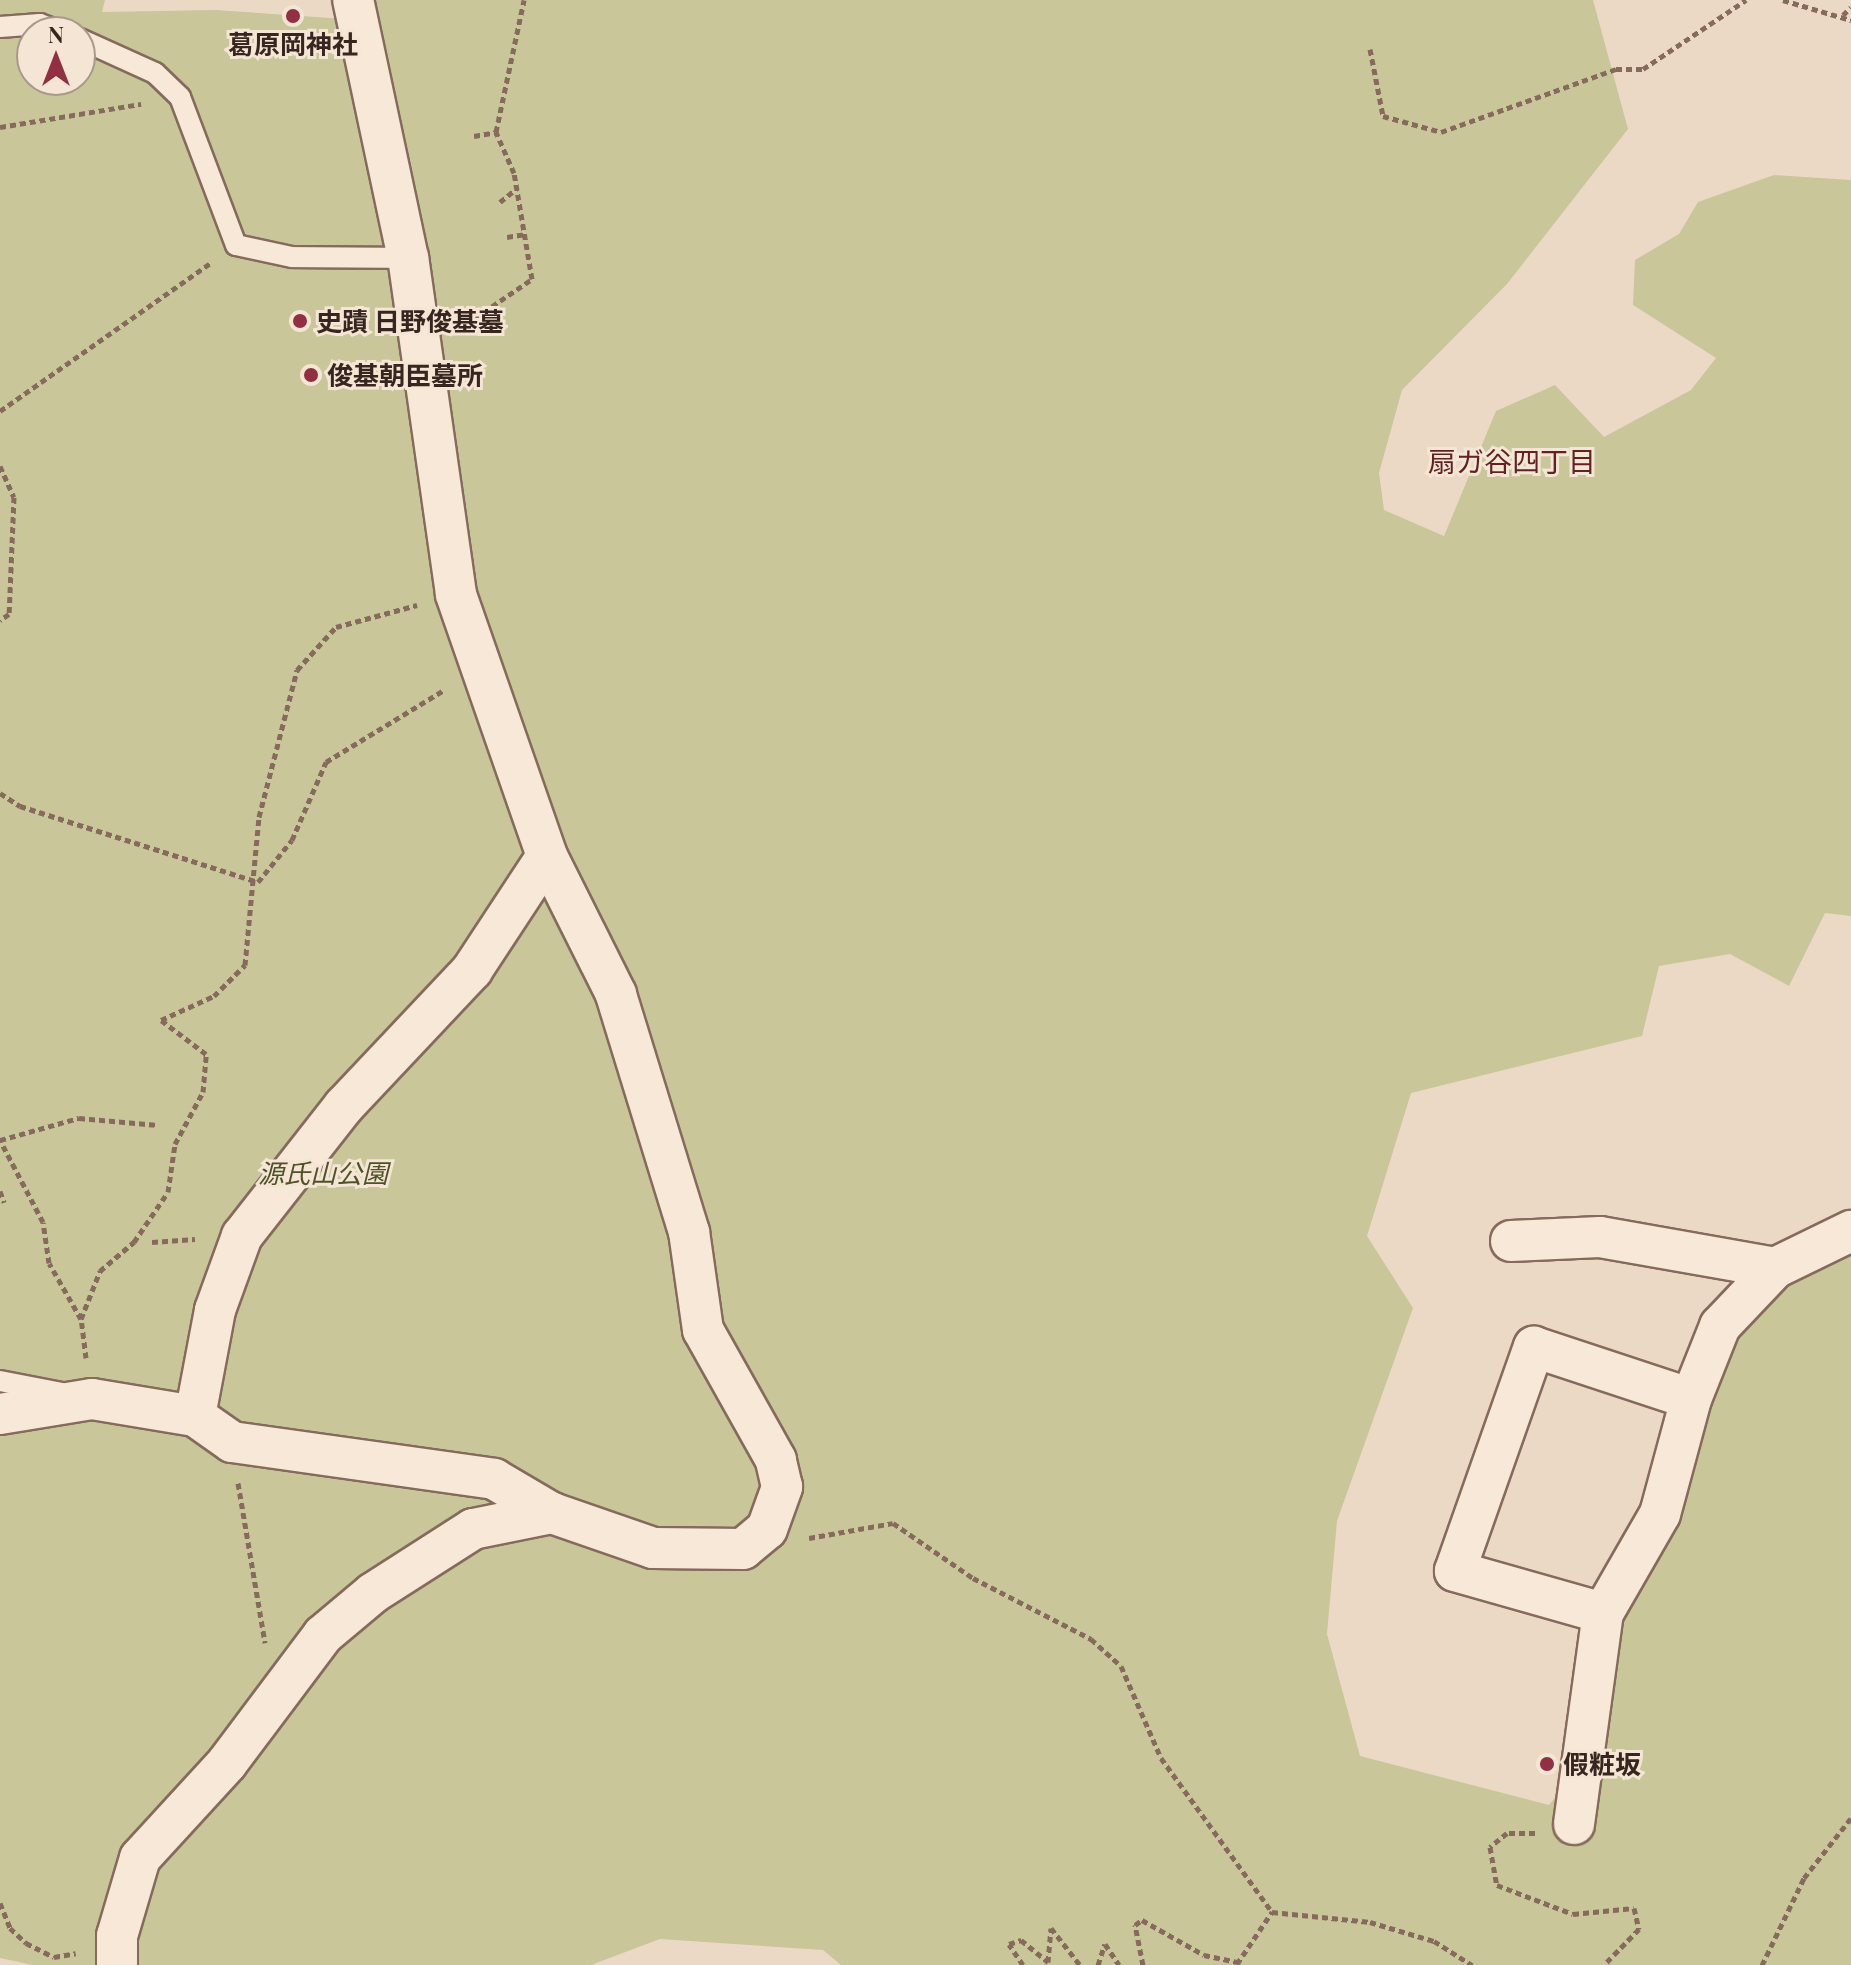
<!DOCTYPE html>
<html>
<head>
<meta charset="utf-8">
<style>
  body { margin:0 }
  #map { position:relative; width:1851px; height:1965px; overflow:hidden; background:#ecd9c5; font-family:"Playfair Display","Noto Sans JP",serif }
  div>[style] { position:absolute }
  .green>* { inset:0; background:#c9c69a }
  .path>* { height:5px; margin-top:-2.5px; transform-origin:0; background:repeating-linear-gradient(90deg,#866a5c 0 6px,transparent 0 10px) }
  .roads { filter:drop-shadow(2px 0 #866a5c) drop-shadow(-2px 0 #866a5c) drop-shadow(0 2px #866a5c) drop-shadow(0 -2px #866a5c) }
  .service>* { height:20px; margin:-10px; padding:0 10px; transform-origin:10px; border-radius:10px; background:#f7e8d8 }
  .minor>* { height:40px; margin:-20px; padding:0 20px; transform-origin:20px; border-radius:20px; background:#f7e8d8 }
  .dots>* { width:22px; height:22px; translate:-50% -50%; box-sizing:border-box; border:4px solid #f4e5d4; border-radius:50% }
  span { translate:-50% -50%; white-space:nowrap; text-align:center; line-height:1.15; -webkit-text-stroke:6px #f4e5d4; paint-order:stroke }
  .poi-label { font-size:26px; color:#37261f; font-weight:700 }
  .left { translate:0 -50%; text-align:left }
  .park-label { font-size:26px; color:#4f5227; font-style:italic }
  .neighbourhood-label { font-size:28px; color:#612221 }
  .north { position:absolute; left:16px; top:16px; width:80px; height:80px; box-sizing:border-box; background:#f4e5d4; border:2px solid #a8998c; border-radius:50%; rotate:0deg; font-size:22px; font-weight:700; line-height:32px; text-align:center; color:#37261f }
  .north::after { content:''; display:block; margin:auto; width:28px; height:36px; background:#922f43; clip-path:polygon(50% 0,100% 100%,50% 72%,0 100%) }
</style>
</head>
<body>
<div id="map">
  <div class="green">
    <div style="clip-path:polygon(evenodd,0 0,105px 0,102px 12px,216px 10px,373px 21px,371px 0,1593px 0,1628px 129px,1507px 284px,1402px 390px,1379px 473px,1384px 510px,1444px 536px,1496px 411px,1555px 385px,1604px 437px,1691px 390px,1716px 358px,1633px 305px,1635px 260px,1679px 234px,1698px 202px,1774px 175px,1851px 180px,1851px 916px,1825px 913px,1789px 986px,1730px 954px,1659px 966px,1642px 1036px,1411px 1093px,1367px 1236px,1413px 1308px,1337px 1521px,1327px 1634px,1360px 1756px,1549px 1805px,1572px 1777px,1682px 1415px,1728px 1329px,1851px 1231px,1851px 1965px,841px 1965px,823px 1950px,660px 1939px,591px 1965px,33px 1965px,0 1958px,0 0,32px 32px,80px 32px,80px 80px,32px 80px,32px 32px)"></div>
  </div>
  <div class="path">
    <div style="left:1783px;top:0;width:71px;rotate:16.4deg"></div>
    <div style="left:1843px;top:15px;width:11px;rotate:-45deg"></div>
    <div style="left:1370px;top:49px;width:68px;rotate:79deg"></div>
    <div style="left:1383px;top:116px;width:60px;rotate:15.4deg"></div>
    <div style="left:1441px;top:132px;width:186px;rotate:-19.8deg"></div>
    <div style="left:1616px;top:69px;width:27px"></div>
    <div style="left:1643px;top:69px;width:124px;rotate:-33.8deg"></div>
    <div style="left:0;top:127px;width:143px;rotate:-9.3deg"></div>
    <div style="left:474px;top:136px;width:22px;rotate:-10deg"></div>
    <div style="left:500px;top:202px;width:22px;rotate:-39deg"></div>
    <div style="left:507px;top:237px;width:18px;rotate:-9deg"></div>
    <div style="left:459px;top:329px;width:88px;rotate:-34.4deg"></div>
    <div style="left:532px;top:279px;width:108px;rotate:-99.6deg"></div>
    <div style="left:514px;top:173px;width:45px;rotate:-113.7deg"></div>
    <div style="left:496px;top:132px;width:135px;rotate:-78deg"></div>
    <div style="left:0;top:411px;width:259px;rotate:-35.1deg"></div>
    <div style="left:0;top:466px;width:34px;rotate:66deg"></div>
    <div style="left:14px;top:497px;width:117px;rotate:92.4deg"></div>
    <div style="left:9px;top:614px;width:11px;rotate:146deg"></div>
    <div style="left:0;top:793px;width:24px;rotate:33deg"></div>
    <div style="left:20px;top:806px;width:250px;rotate:17.7deg"></div>
    <div style="left:258px;top:882px;width:54px;rotate:-51deg"></div>
    <div style="left:292px;top:840px;width:85px;rotate:-66.4deg"></div>
    <div style="left:326px;top:762px;width:138px;rotate:-31.4deg"></div>
    <div style="left:0;top:1191px;width:12px;rotate:70deg"></div>
    <div style="left:152px;top:1242px;width:43px;rotate:-4deg"></div>
    <div style="left:81px;top:1319px;width:52px;rotate:-68.4deg"></div>
    <div style="left:100px;top:1271px;width:45px;rotate:-40.5deg"></div>
    <div style="left:134px;top:1242px;width:60px;rotate:-55.8deg"></div>
    <div style="left:168px;top:1192px;width:49px;rotate:-81.7deg"></div>
    <div style="left:175px;top:1144px;width:59px;rotate:-61.7deg"></div>
    <div style="left:203px;top:1092px;width:38px;rotate:-85deg"></div>
    <div style="left:206px;top:1054px;width:56px;rotate:-142.9deg"></div>
    <div style="left:161px;top:1020px;width:58px;rotate:-24.4deg"></div>
    <div style="left:214px;top:996px;width:44px;rotate:-45deg"></div>
    <div style="left:245px;top:965px;width:149px;rotate:-84.6deg"></div>
    <div style="left:259px;top:817px;width:152px;rotate:-75.5deg"></div>
    <div style="left:297px;top:670px;width:58px;rotate:-47.8deg"></div>
    <div style="left:336px;top:627px;width:84px;rotate:-15.2deg"></div>
    <div style="left:86px;top:1358px;width:39px;rotate:-97deg"></div>
    <div style="left:81px;top:1319px;width:64px;rotate:-119.7deg"></div>
    <div style="left:49px;top:1263px;width:41px;rotate:-98.3deg"></div>
    <div style="left:43px;top:1222px;width:93px;rotate:-117.7deg"></div>
    <div style="left:0;top:1140px;width:82px;rotate:-15.6deg"></div>
    <div style="left:79px;top:1118px;width:79px;rotate:5.1deg"></div>
    <div style="left:238px;top:1483px;width:162px;rotate:80.4deg"></div>
    <div style="left:809px;top:1538px;width:85px;rotate:-10.1deg"></div>
    <div style="left:893px;top:1523px;width:97px;rotate:34.5deg"></div>
    <div style="left:973px;top:1578px;width:133px;rotate:27.3deg"></div>
    <div style="left:1091px;top:1639px;width:40px;rotate:42deg"></div>
    <div style="left:1121px;top:1666px;width:100px;rotate:66.5deg"></div>
    <div style="left:1161px;top:1758px;width:190px;rotate:54.2deg"></div>
    <div style="left:1535px;top:1833px;width:28px;rotate:180deg"></div>
    <div style="left:1507px;top:1833px;width:22px;rotate:141deg"></div>
    <div style="left:1490px;top:1847px;width:39px;rotate:80deg"></div>
    <div style="left:1497px;top:1885px;width:81px;rotate:20.9deg"></div>
    <div style="left:1573px;top:1914px;width:61px;rotate:-5.6deg"></div>
    <div style="left:1634px;top:1908px;width:22px;rotate:77deg"></div>
    <div style="left:1639px;top:1929px;width:50px;rotate:134.2deg"></div>
    <div style="left:0;top:1903px;width:27px;rotate:68deg"></div>
    <div style="left:10px;top:1928px;width:22px;rotate:43deg"></div>
    <div style="left:26px;top:1943px;width:31px;rotate:27deg"></div>
    <div style="left:54px;top:1957px;width:22px;rotate:-10deg"></div>
    <div style="left:1272px;top:1912px;width:99px;rotate:5.8deg"></div>
    <div style="left:1370px;top:1922px;width:67px;rotate:16.5deg"></div>
    <div style="left:1434px;top:1941px;width:45px;rotate:32.3deg"></div>
    <div style="left:1237px;top:1964px;width:63px;rotate:-56.1deg"></div>
    <div style="left:1023px;top:1965px;width:25px;rotate:-124deg"></div>
    <div style="left:1009px;top:1944px;width:13px;rotate:-18deg"></div>
    <div style="left:1021px;top:1940px;width:35px;rotate:39deg"></div>
    <div style="left:1048px;top:1962px;width:34px;rotate:-85deg"></div>
    <div style="left:1051px;top:1928px;width:47px;rotate:51.9deg"></div>
    <div style="left:1098px;top:1965px;width:22px;rotate:-72deg"></div>
    <div style="left:1105px;top:1944px;width:25px;rotate:56deg"></div>
    <div style="left:1143px;top:1965px;width:41px;rotate:-101.3deg"></div>
    <div style="left:1135px;top:1925px;width:9px;rotate:-36deg"></div>
    <div style="left:1142px;top:1920px;width:71px;rotate:29.4deg"></div>
    <div style="left:1204px;top:1955px;width:34px;rotate:12deg"></div>
    <div style="left:1762px;top:1965px;width:97px;rotate:-64.2deg"></div>
    <div style="left:1804px;top:1878px;width:76px;rotate:-51.9deg"></div>
  </div>
  <div class="roads">
    <div class="service">
      <div style="left:0;top:27px;width:40px;rotate:-4.3deg"></div>
      <div style="left:40px;top:24px;width:22px;rotate:21deg"></div>
      <div style="left:80px;top:39px;width:82px;rotate:24.4deg"></div>
      <div style="left:155px;top:73px;width:35px;rotate:44deg"></div>
      <div style="left:180px;top:97px;width:158px;rotate:69.3deg"></div>
      <div style="left:236px;top:245px;width:57px;rotate:12.1deg"></div>
      <div style="left:292px;top:257px;width:116px;rotate:0.5deg"></div>
      <div style="left:0;top:1381px;width:62px;rotate:11.1deg"></div>
    </div>
    <div class="minor">
      <div style="left:1511px;top:1241px;width:89px;rotate:-2.6deg"></div>
      <div style="left:1600px;top:1237px;width:178px;rotate:10deg"></div>
      <div style="left:0;top:1414px;width:93px;rotate:-9.3deg"></div>
      <div style="left:92px;top:1399px;width:104px;rotate:9.4deg"></div>
      <div style="left:195px;top:1416px;width:45px;rotate:35.1deg"></div>
      <div style="left:232px;top:1442px;width:265px;rotate:8deg"></div>
      <div style="left:494px;top:1479px;width:67px;rotate:30.4deg"></div>
      <div style="left:195px;top:1416px;width:108px;rotate:-79.3deg"></div>
      <div style="left:215px;top:1310px;width:79px;rotate:-70deg"></div>
      <div style="left:242px;top:1236px;width:165px;rotate:-51.9deg"></div>
      <div style="left:344px;top:1106px;width:187px;rotate:-46.7deg"></div>
      <div style="left:472px;top:970px;width:136px;rotate:-56.7deg"></div>
      <div style="left:1603px;top:1613px;width:154px;rotate:-164.2deg"></div>
      <div style="left:1455px;top:1571px;width:238px;rotate:-70.6deg"></div>
      <div style="left:1534px;top:1347px;width:165px;rotate:18.3deg"></div>
      <div style="left:1574px;top:1824px;width:213px;rotate:-82.2deg"></div>
      <div style="left:1603px;top:1613px;width:114px;rotate:-60.1deg"></div>
      <div style="left:1660px;top:1514px;width:119px;rotate:-74.9deg"></div>
      <div style="left:1691px;top:1399px;width:79px;rotate:-68.3deg"></div>
      <div style="left:1720px;top:1326px;width:80px;rotate:-46.5deg"></div>
      <div style="left:1775px;top:1268px;width:85px;rotate:-26deg"></div>
      <div style="left:117px;top:1965px;width:29px;rotate:-90deg"></div>
      <div style="left:117px;top:1936px;width:81px;rotate:-73.6deg"></div>
      <div style="left:140px;top:1858px;width:129px;rotate:-47.5deg"></div>
      <div style="left:227px;top:1763px;width:160px;rotate:-53.1deg"></div>
      <div style="left:323px;top:1635px;width:65px;rotate:-40deg"></div>
      <div style="left:373px;top:1593px;width:119px;rotate:-32.6deg"></div>
      <div style="left:473px;top:1529px;width:81px;rotate:-11.4deg"></div>
      <div style="left:552px;top:1513px;width:107px;rotate:19.1deg"></div>
      <div style="left:653px;top:1548px;width:90px;rotate:0.6deg"></div>
      <div style="left:743px;top:1549px;width:31px;rotate:-40deg"></div>
      <div style="left:767px;top:1529px;width:45px;rotate:-70.3deg"></div>
      <div style="left:782px;top:1487px;width:28px;rotate:-103deg"></div>
      <div style="left:776px;top:1460px;width:149px;rotate:-119.3deg"></div>
      <div style="left:703px;top:1330px;width:99px;rotate:-98.1deg"></div>
      <div style="left:689px;top:1232px;width:249px;rotate:-107.1deg"></div>
      <div style="left:616px;top:994px;width:154px;rotate:-116.6deg"></div>
      <div style="left:547px;top:856px;width:277px;rotate:-109.2deg"></div>
      <div style="left:456px;top:594px;width:339px;rotate:-98.1deg"></div>
      <div style="left:408px;top:258px;width:264px;rotate:-102deg"></div>
    </div>
  </div>
  <div class="dots">
    <div style="left:293px;top:16px;background:#922f43"></div>
    <div style="left:300px;top:321px;background:#922f43"></div>
    <div style="left:311px;top:375px;background:#922f43"></div>
    <div style="left:1547px;top:1764px;background:#922f43"></div>
  </div>
  <div class="poi-label">
    <span style="left:293px;top:44px">葛原岡神社</span>
    <span class="left" style="left:316px;top:321px">史蹟 日野俊基墓</span>
    <span class="left" style="left:327px;top:375px">俊基朝臣墓所</span>
    <span class="left" style="left:1563px;top:1764px">假粧坂</span>
  </div>
  <div class="park-label">
    <span style="left:323px;top:1173px">源氏山公園</span>
  </div>
  <div class="neighbourhood-label">
    <span style="left:1512px;top:461px">扇ガ谷四丁目</span>
  </div>
  <div class="north">N</div>
</div>
</body>
</html>
